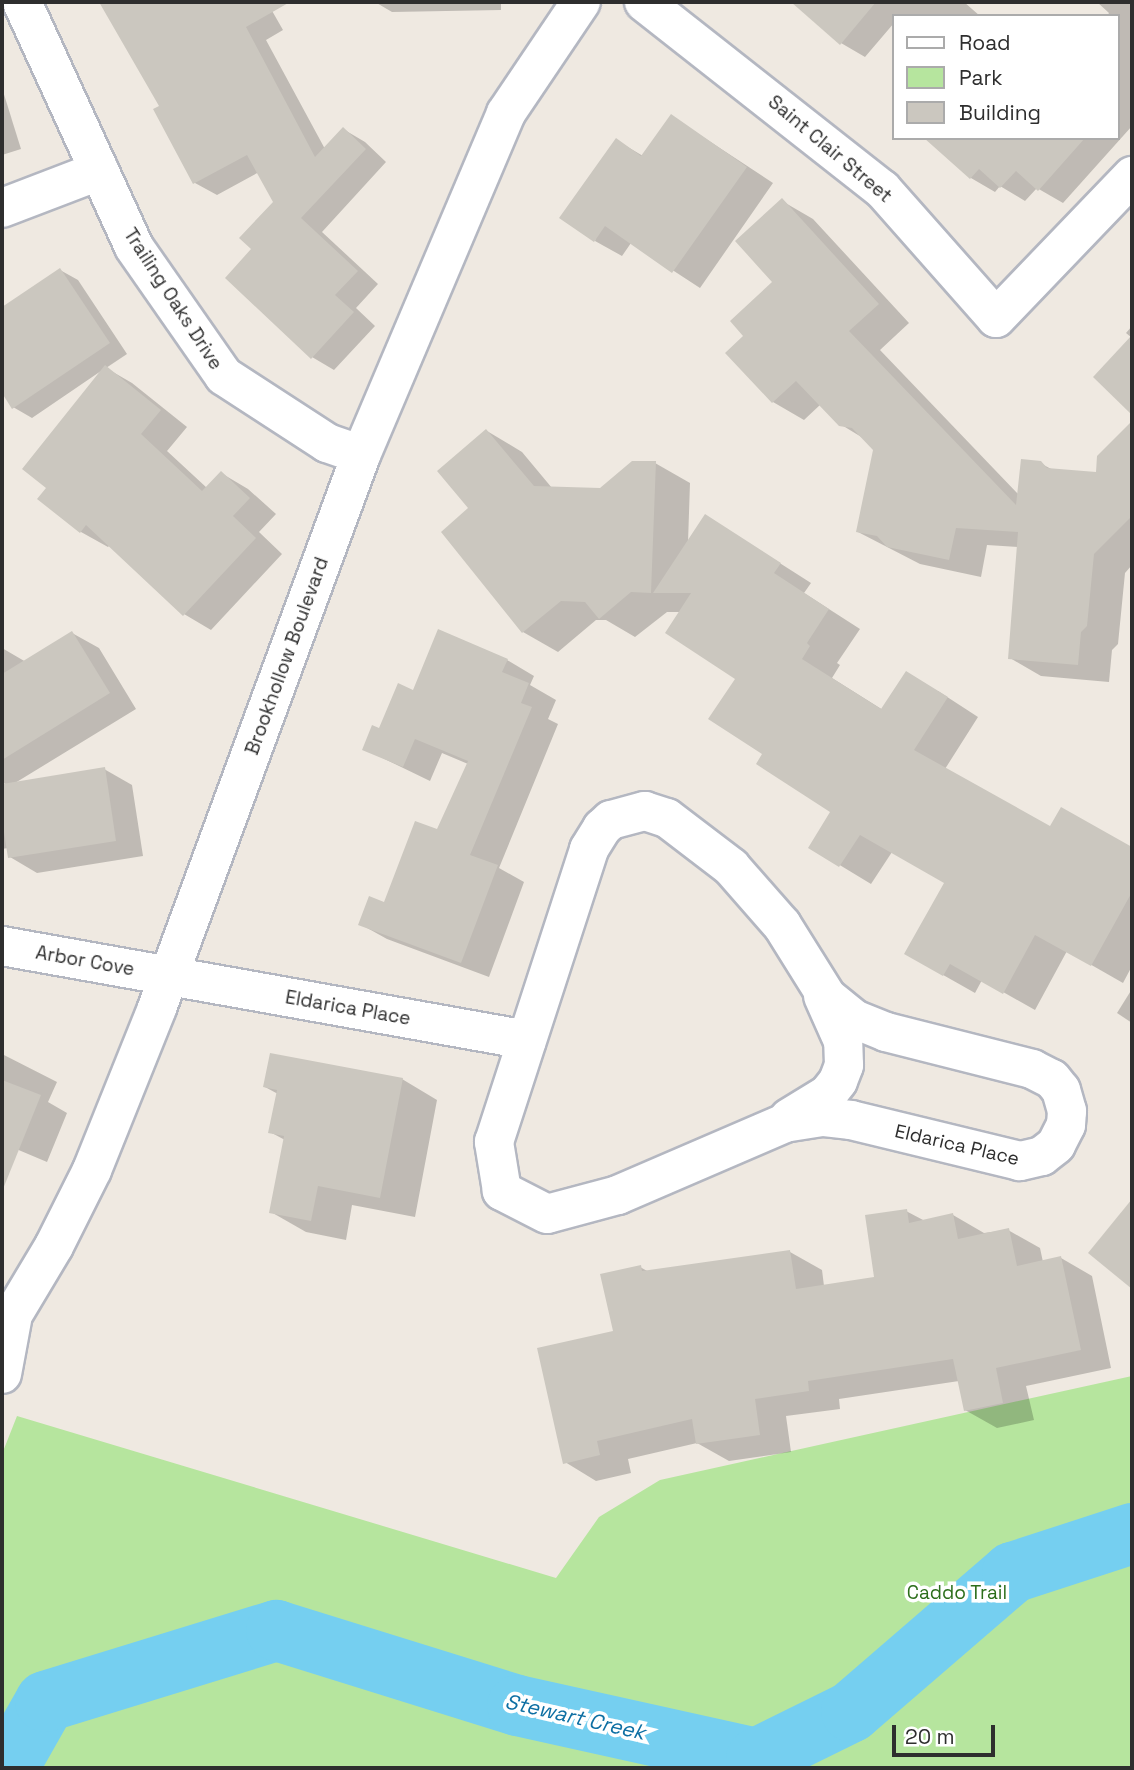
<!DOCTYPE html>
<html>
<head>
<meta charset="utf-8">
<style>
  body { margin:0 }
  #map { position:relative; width:1134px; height:1770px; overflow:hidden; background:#efe9e1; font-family:"Space Grotesk",sans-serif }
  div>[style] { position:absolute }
  .green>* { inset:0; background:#b6e59e }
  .shadow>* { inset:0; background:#0003 }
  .river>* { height:61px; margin:-30.5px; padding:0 30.5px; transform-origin:30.5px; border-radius:30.5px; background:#75cff0 }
  .building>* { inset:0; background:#cbc7bf }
  .roads { filter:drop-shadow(2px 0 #b4b7c1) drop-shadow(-2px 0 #b4b7c1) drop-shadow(0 2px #b4b7c1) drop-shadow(0 -2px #b4b7c1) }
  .minor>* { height:38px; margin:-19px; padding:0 19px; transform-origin:19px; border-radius:19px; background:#fff }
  span { translate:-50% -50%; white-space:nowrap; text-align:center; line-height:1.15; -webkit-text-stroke:7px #fff; paint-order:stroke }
  .street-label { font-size:19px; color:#2e2e2e }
  .park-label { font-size:19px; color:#2c6e1b }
  .water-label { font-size:21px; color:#0d6fa3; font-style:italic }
  .frame { position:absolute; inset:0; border:4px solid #2e2e2e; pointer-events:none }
  .legend { position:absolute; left:892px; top:14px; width:228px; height:126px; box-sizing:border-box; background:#fff; border:2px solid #ababab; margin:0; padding:9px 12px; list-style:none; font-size:21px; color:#2e2e2e }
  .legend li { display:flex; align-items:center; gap:14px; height:35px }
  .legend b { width:35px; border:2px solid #ababab }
  .scale { position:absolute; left:892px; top:1725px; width:103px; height:32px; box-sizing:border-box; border:4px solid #2e2e2e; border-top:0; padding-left:9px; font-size:21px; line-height:24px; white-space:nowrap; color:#2e2e2e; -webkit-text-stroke:5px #fff; paint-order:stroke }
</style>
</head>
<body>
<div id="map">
  <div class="green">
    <div style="clip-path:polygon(1132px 1376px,1132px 1768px,2px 1768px,2px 1454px,17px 1416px,556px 1578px,599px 1517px,660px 1480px)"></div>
  </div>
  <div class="shadow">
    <div style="clip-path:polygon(101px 2px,267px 2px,283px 30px,266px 40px,325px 149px,343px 129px,365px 142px,386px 162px,322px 232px,378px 284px,356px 308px,375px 326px,334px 370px,312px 357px,227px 277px,254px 249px,275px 202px,259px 172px,217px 195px,195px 183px,161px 107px)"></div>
    <div style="clip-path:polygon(375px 2px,501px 2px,501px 10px,392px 12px)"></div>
    <div style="clip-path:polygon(794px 2px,964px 2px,980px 16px,894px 16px,894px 23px,865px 57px,841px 43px)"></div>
    <div style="clip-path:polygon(1097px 2px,1132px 2px,1132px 126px,1063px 203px,1037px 188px,1025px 201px,1000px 186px,995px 192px,971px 178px,926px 138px,1118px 138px,1118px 16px,1107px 16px,1109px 13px)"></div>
    <div style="clip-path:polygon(2px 88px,21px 149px,2px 155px)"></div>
    <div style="clip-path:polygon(671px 116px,773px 183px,700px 288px,631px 243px,622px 256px,595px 241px,616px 140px,643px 156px)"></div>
    <div style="clip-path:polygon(782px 201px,813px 219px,909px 323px,880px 350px,1019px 495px,1040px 463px,1053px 470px,1098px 474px,1099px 456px,1132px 424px,1132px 565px,1125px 573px,1118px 644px,1112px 650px,1109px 682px,1041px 676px,1010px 658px,1019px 547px,987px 545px,981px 577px,920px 564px,858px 532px,875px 450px,863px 438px,840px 424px,821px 404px,804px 420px,773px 402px,746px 336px,775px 282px)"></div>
    <div style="clip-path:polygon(60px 270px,78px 280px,127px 354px,106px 368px,132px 383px,187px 427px,167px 451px,207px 488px,221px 473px,248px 489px,276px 514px,259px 532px,282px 554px,211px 630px,184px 614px,110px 545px,108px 547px,81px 532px,49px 488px,101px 371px,32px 418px,13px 407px,2px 390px,2px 302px,5px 307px)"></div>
    <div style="clip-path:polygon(1132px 326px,1132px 412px,1095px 377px,1132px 338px,1126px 333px)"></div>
    <div style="clip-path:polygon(487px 431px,522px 452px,552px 488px,601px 490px,655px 463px,690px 483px,688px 543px,706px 516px,811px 583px,804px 593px,860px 629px,837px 663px,840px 665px,832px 678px,883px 710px,938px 691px,978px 717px,945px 769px,1051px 828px,1062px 810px,1132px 849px,1132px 966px,1123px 983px,1067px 951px,1035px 1010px,982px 980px,975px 993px,906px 954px,946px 882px,892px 852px,871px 884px,810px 847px,833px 812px,764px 754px,737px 679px,681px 612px,667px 612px,635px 637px,606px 620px,596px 620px,558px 652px,523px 632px,471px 508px)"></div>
    <div style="clip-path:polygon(72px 633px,99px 648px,136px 709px,15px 783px,104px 769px,132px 785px,143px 856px,37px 873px,10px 857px,8px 848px,2px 849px,2px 786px,7px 785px,2px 782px,2px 648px,26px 662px)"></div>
    <div style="clip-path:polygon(507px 660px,534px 676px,530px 685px,556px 700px,548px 719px,558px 724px,499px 868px,524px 882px,489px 977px,387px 939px,360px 924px,385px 904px,438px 831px,468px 764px,442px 753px,430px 781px,364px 749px,414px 692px)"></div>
    <div style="clip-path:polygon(1132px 989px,1132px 1023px,1117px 1013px)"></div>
    <div style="clip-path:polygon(2px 1054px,57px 1082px,48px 1102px,67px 1113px,47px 1162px,2px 1143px)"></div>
    <div style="clip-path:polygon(402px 1079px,437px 1100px,415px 1217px,352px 1205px,346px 1240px,306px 1232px,271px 1212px,285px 1140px,270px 1132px,278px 1094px,265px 1087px)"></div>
    <div style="clip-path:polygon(906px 1211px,925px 1221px,953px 1215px,984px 1233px,1008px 1230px,1040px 1248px,1043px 1262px,1061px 1258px,1092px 1276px,1111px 1368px,1026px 1386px,1034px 1420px,997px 1428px,965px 1410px,959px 1381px,839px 1399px,840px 1409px,786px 1416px,791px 1452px,729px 1461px,697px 1443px,628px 1459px,631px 1473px,596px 1481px,565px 1462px,640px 1267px,649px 1272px,790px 1252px,822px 1270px,824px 1286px,876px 1278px)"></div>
  </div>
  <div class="river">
    <div style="left:7px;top:1768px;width:77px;rotate:-60.4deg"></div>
    <div style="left:45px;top:1701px;width:242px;rotate:-17.1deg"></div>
    <div style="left:276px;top:1630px;width:252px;rotate:17.3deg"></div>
    <div style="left:517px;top:1705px;width:245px;rotate:12.5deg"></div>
    <div style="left:756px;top:1758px;width:106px;rotate:-26.3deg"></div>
    <div style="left:851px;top:1711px;width:213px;rotate:-40.8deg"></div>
    <div style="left:1012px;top:1572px;width:126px;rotate:-18deg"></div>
  </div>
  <div class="building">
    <div style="clip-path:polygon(99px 2px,290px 2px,246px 27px,315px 157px,343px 127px,366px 149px,301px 218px,358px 271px,335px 295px,354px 312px,311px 359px,225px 278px,251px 249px,239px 238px,273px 202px,247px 155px,193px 184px,153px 109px,159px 106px)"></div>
    <div style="clip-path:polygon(791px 2px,876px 2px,840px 45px)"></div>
    <div style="clip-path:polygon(671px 114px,747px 167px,672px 273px,605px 226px,594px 242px,559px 218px,616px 138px,641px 156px)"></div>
    <div style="clip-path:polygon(924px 138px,1085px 138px,1038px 191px,1016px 171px,1000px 188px,979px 169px,970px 179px)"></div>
    <div style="clip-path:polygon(782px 198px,879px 304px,849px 331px,1016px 505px,1021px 459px,1041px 461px,1047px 468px,1096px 472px,1097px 456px,1132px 421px,1132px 516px,1094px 554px,1087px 626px,1081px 632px,1078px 665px,1008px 659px,1018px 532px,956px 528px,949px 560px,887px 547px,877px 536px,856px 532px,873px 450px,852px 428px,839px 426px,796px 381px,772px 403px,725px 353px,743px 336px,730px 321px,772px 282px,735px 241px)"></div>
    <div style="clip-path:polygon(60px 268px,110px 343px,12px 409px,2px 393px,2px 307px)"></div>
    <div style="clip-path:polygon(1132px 335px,1132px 415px,1093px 377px)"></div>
    <div style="clip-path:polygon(105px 365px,161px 410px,141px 434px,202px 491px,221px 471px,250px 498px,233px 516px,256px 538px,183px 616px,86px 525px,80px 533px,37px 499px,46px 488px,22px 469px)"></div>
    <div style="clip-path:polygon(486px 429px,534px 486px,600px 488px,632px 461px,656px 461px,651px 593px,631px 592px,599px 619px,585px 602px,561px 601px,522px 633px,441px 532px,468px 508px,437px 471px)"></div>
    <div style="clip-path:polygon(705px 514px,781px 563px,774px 573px,829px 609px,807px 643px,810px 646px,802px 659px,881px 709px,906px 671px,948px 697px,914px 750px,1050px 826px,1061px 807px,1132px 847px,1132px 892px,1091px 966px,1035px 935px,1003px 994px,950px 964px,943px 976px,904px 954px,944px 883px,860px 835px,839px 867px,808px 848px,830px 812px,756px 764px,762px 754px,708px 719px,735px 679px,665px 633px,691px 593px,653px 593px)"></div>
    <div style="clip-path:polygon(438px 629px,508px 659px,502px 672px,529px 683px,521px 703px,532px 707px,470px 855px,498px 865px,461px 963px,358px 925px,369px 896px,384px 902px,415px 821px,437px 829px,468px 761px,415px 739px,403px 767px,362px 750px,372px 725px,379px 728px,398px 683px,413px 690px)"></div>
    <div style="clip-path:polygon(72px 631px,110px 693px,2px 760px,2px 674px)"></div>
    <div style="clip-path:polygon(105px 767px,116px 841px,8px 858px,2px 819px,2px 784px)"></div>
    <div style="clip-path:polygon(270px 1053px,403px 1078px,380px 1198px,318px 1186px,311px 1221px,269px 1213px,284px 1136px,268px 1133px,277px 1090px,263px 1087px)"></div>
    <div style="clip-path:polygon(2px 1080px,41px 1095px,3px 1189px,2px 1189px)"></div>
    <div style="clip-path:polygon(1132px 1199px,1132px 1289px,1088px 1253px)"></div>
    <div style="clip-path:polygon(907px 1209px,909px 1223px,953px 1213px,958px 1239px,1009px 1228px,1017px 1266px,1061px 1256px,1081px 1350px,996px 1368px,1003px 1403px,964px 1411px,953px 1359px,808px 1381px,809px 1391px,755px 1399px,760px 1435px,696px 1444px,692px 1419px,597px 1441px,600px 1455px,563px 1464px,537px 1348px,613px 1331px,600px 1274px,641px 1265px,642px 1271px,790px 1250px,796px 1289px,874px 1277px,865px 1215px)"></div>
  </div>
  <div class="roads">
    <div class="minor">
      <div style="left:22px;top:2px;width:269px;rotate:65.4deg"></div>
      <div style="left:134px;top:247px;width:157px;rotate:55.1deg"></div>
      <div style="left:224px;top:376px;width:123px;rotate:33deg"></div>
      <div style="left:327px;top:443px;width:36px;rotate:19deg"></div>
      <div style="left:644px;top:2px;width:303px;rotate:38.2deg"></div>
      <div style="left:882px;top:189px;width:172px;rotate:48.5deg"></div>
      <div style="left:996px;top:318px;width:197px;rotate:-46.2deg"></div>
      <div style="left:2px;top:208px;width:104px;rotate:-20.9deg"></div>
      <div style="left:645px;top:811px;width:23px;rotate:18deg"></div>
      <div style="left:667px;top:818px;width:81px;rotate:37.4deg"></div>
      <div style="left:731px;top:867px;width:77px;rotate:48.7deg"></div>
      <div style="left:782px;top:925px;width:85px;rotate:58deg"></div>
      <div style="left:827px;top:997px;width:35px;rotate:39deg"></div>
      <div style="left:854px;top:1019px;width:35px;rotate:22deg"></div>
      <div style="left:886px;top:1032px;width:151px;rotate:14.2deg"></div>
      <div style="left:1032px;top:1069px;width:22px;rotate:27deg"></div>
      <div style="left:1052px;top:1079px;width:14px;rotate:51deg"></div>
      <div style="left:1061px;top:1090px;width:22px;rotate:74deg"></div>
      <div style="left:1067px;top:1111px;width:14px;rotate:94deg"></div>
      <div style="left:1066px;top:1125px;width:22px;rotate:117deg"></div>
      <div style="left:1056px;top:1145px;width:18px;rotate:142deg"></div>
      <div style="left:1042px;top:1156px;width:23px;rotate:167deg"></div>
      <div style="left:1020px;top:1161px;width:174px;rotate:-166.4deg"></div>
      <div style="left:851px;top:1120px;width:29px;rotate:-174deg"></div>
      <div style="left:822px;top:1117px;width:37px;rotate:171deg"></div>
      <div style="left:785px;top:1123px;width:182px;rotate:156.7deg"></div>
      <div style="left:618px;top:1195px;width:73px;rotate:165deg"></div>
      <div style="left:547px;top:1214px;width:51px;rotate:-152.9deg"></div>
      <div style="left:502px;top:1191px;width:50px;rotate:-99.3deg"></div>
      <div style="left:494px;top:1142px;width:308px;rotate:-72deg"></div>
      <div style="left:589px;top:849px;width:25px;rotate:-58deg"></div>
      <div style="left:602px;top:828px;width:12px;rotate:-42deg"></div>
      <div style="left:611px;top:820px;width:35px;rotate:-15deg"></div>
      <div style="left:2px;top:946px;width:533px;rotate:10.15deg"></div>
      <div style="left:789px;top:1118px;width:46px;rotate:-31.6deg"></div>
      <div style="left:828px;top:1094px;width:16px;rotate:-52deg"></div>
      <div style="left:838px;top:1081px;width:17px;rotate:-69deg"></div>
      <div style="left:844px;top:1065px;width:24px;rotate:-92deg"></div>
      <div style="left:843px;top:1041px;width:49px;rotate:-114deg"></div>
      <div style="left:2px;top:1333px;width:101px;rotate:-59.1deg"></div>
      <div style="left:54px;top:1246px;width:85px;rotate:-63.4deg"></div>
      <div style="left:92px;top:1170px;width:175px;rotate:-68.1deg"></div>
      <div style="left:157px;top:1008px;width:589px;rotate:-69.75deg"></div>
      <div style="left:361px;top:455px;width:371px;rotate:-67deg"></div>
      <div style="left:506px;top:113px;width:134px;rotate:-56deg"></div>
      <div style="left:2px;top:1374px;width:55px;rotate:-79.5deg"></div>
    </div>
  </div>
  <div class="street-label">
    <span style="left:830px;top:149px;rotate:40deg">Saint Clair Street</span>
    <span style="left:173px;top:299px;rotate:57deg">Trailing Oaks Drive</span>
    <span style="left:287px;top:656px;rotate:-70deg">Brookhollow Boulevard</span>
    <span style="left:85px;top:961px;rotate:10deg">Arbor Cove</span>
    <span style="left:348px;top:1008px;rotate:10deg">Eldarica Place</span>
    <span style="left:957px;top:1145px;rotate:13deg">Eldarica Place</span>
  </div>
  <div class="park-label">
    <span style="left:957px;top:1593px">Caddo Trail</span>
  </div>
  <div class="water-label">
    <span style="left:575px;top:1717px;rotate:13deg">Stewart Creek</span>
  </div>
  <div class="frame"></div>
  <ul class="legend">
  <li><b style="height:9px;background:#fff"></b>Road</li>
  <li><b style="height:19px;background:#b6e59e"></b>Park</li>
  <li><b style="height:19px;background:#cbc7bf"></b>Building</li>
  </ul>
  <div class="scale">20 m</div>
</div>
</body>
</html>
